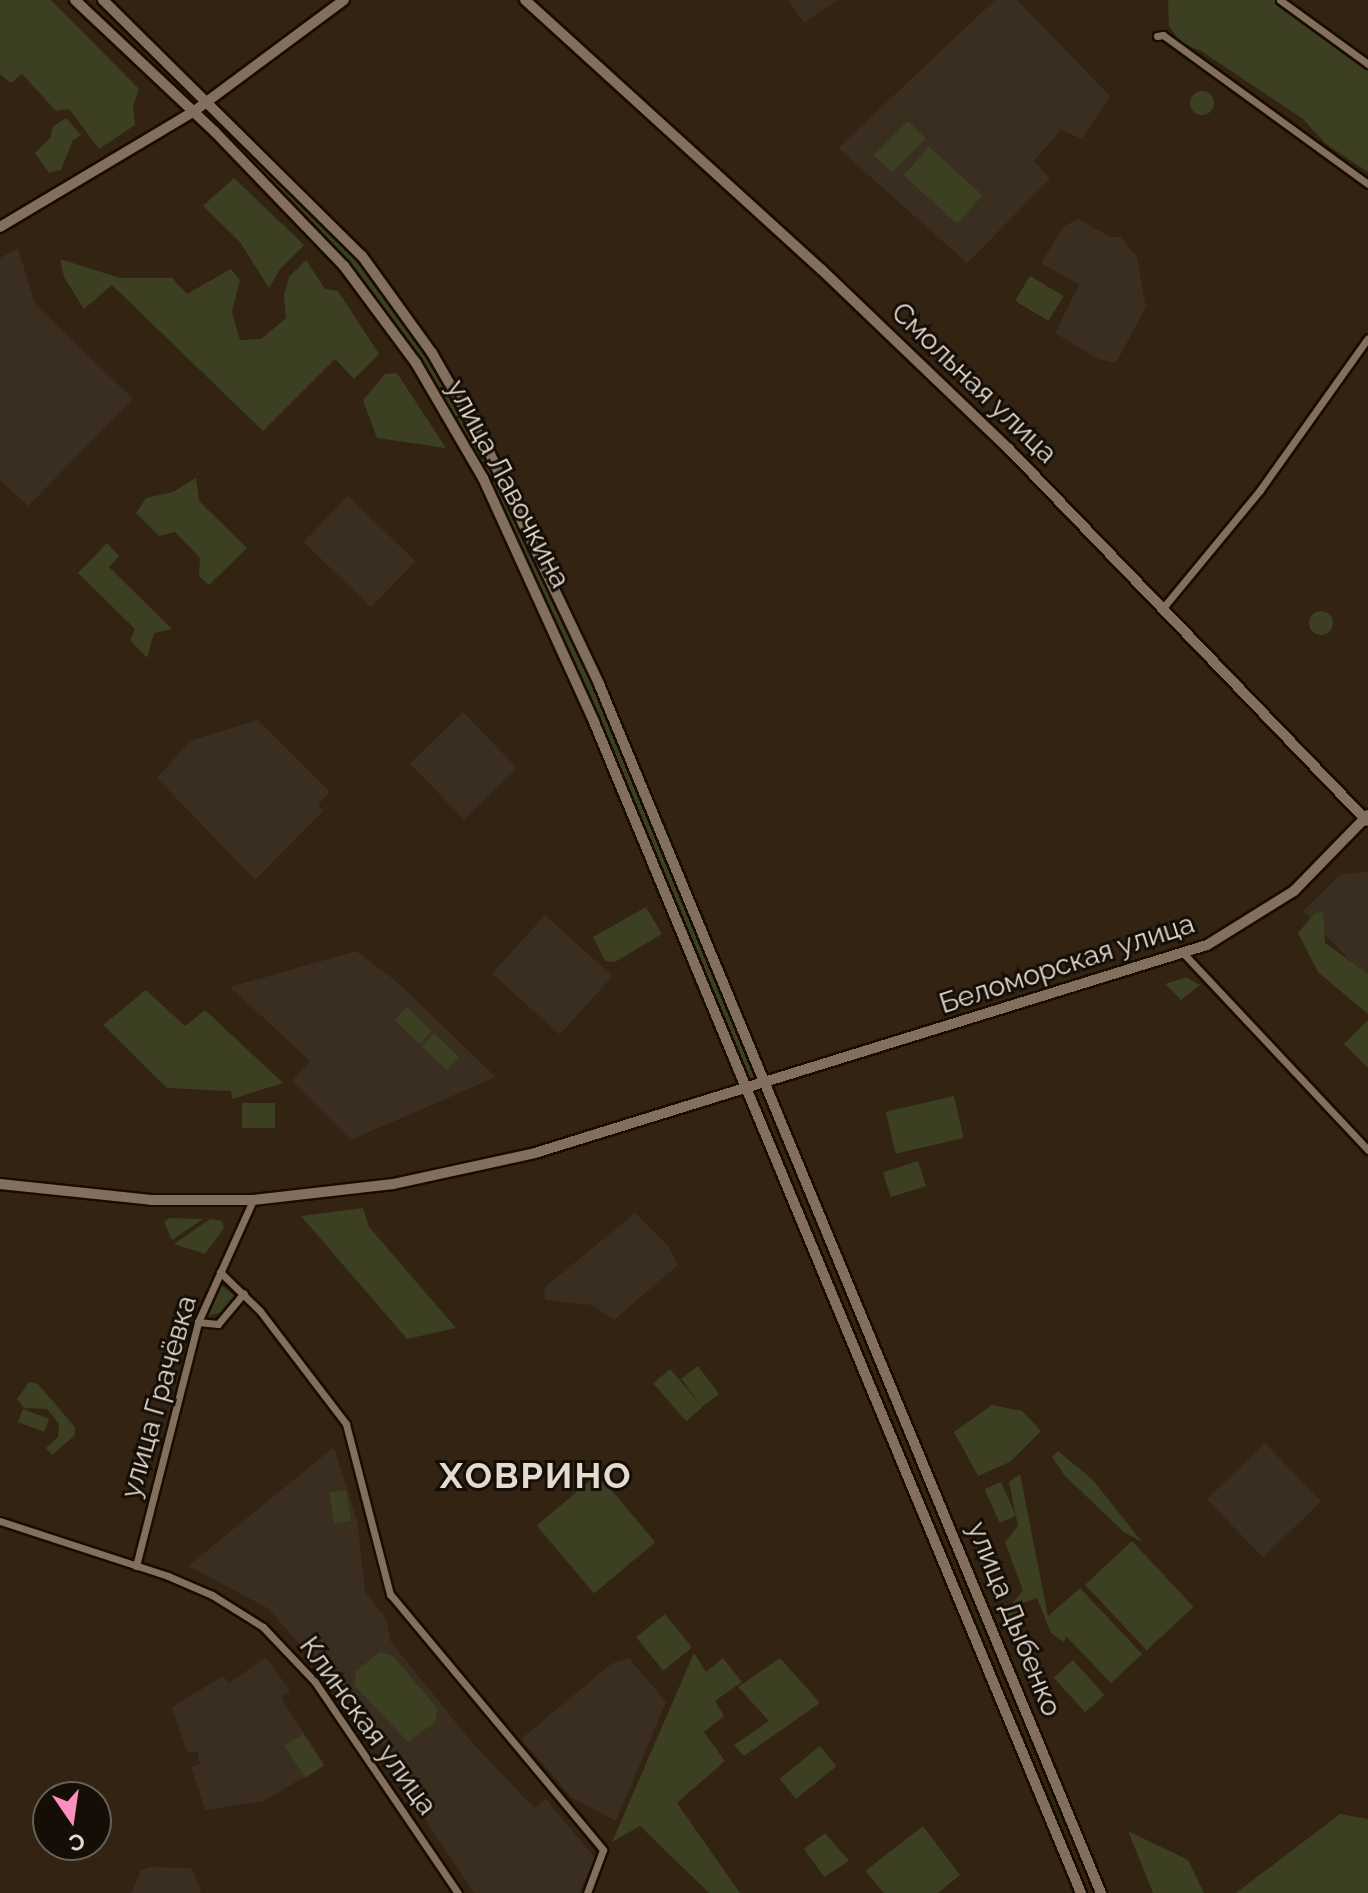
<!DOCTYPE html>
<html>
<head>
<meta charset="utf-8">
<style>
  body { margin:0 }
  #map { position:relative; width:1368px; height:1893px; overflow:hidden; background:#322312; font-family:Raleway,sans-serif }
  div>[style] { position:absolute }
  .education>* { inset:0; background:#3a2e21; transform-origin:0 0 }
  .green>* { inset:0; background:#3c3f21; transform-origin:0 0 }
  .round { border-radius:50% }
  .roads { filter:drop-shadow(2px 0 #190c00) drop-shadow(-2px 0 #190c00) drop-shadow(0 2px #190c00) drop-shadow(0 -2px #190c00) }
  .street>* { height:7px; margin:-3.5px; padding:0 3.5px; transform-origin:3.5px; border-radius:3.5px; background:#826f5d }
  .secondary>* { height:10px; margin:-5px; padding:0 5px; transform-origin:5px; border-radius:5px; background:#826f5d }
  span { translate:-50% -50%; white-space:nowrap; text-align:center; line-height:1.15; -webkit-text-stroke:6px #150e07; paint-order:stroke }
  .street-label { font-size:28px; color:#e4dacf }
  .district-label { font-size:36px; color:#e4dacf; font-weight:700; letter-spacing:2px }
  .north { position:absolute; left:32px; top:1781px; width:80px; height:80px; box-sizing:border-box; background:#150e07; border:2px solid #686057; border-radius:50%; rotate:167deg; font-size:22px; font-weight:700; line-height:32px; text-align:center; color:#e4dacf }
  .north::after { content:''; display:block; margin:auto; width:28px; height:36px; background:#fd8ebf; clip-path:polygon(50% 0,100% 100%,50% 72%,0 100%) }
</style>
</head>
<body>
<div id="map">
  <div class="education">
    <div style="clip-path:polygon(788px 0,838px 0,804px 23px)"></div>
    <div style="clip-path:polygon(995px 0,1017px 0,1110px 96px,1082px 139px,1061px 130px,1034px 161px,1050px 179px,967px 263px,838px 148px)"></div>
    <div style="clip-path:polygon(1078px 219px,1110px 237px,1121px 237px,1137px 257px,1146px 307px,1116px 363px,1098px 359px,1055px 333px,1079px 285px,1041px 263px,1064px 226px)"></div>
    <div style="clip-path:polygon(18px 248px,35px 304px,133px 399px,28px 506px,0 480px,0 258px)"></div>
    <div style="left:348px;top:496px;width:94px;height:64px;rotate:44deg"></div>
    <div style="left:463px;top:712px;width:78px;height:74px;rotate:46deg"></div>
    <div style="clip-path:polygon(258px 720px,330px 792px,318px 805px,323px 811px,255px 880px,157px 778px,190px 741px)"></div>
    <div style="clip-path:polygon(1368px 872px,1368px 980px,1303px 911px,1341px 874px)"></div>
    <div style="left:545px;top:915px;width:91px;height:79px;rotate:42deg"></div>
    <div style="clip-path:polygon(356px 951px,397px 982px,496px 1077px,351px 1140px,292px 1081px,310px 1061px,230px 987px)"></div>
    <div style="clip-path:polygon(635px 1213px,669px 1247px,678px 1265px,614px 1320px,592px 1305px,545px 1300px,544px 1288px)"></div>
    <div style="left:1265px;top:1443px;width:81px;height:81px;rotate:46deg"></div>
    <div style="clip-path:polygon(334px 1447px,358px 1524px,365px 1592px,386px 1618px,391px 1642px,470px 1740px,534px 1808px,546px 1799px,595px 1858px,579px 1893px,474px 1893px,381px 1754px,386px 1749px,340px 1681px,335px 1685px,269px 1609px,188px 1566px)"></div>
    <div style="clip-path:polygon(266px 1657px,290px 1691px,281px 1698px,325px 1765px,264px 1801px,205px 1810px,191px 1767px,200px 1764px,197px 1751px,187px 1753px,172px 1707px,223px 1676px,229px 1683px)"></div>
    <div style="clip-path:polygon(629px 1658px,666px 1702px,616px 1821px,572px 1798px,521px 1739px,611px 1664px)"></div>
    <div style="clip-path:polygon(149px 1867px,192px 1868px,201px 1893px,131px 1893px,141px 1870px)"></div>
  </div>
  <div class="green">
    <div style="clip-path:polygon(0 0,51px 0,139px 89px,133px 107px,135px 125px,99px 149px,69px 109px,56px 111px,22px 74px,11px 83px,0 74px)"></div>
    <div style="clip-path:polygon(1168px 0,1289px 0,1368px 61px,1368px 172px,1326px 144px,1303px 119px,1201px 51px,1181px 43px,1169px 26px)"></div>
    <div class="round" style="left:1190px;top:91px;width:24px;height:24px"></div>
    <div style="clip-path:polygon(208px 101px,337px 229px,399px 305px,526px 522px,767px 1083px,748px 1089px,594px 722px,456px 428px,344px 266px,193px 112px)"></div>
    <div style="clip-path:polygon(66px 118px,81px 135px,73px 140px,61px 170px,49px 173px,35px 153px,50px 138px,53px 126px)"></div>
    <div style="left:908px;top:121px;width:25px;height:48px;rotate:45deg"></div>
    <div style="left:929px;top:147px;width:72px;height:38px;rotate:42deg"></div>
    <div style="clip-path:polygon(234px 178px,304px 245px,280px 269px,269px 288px,240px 242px,203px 206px)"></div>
    <div style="clip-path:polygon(60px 259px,120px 278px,172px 278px,187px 294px,231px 269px,240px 280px,232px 312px,240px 340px,261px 339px,286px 318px,284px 295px,289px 277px,306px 260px,325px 289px,338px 291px,379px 354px,354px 379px,335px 359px,263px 431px,112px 285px,84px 309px,64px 277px)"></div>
    <div style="left:1030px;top:276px;width:39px;height:29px;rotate:31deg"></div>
    <div style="clip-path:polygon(397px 373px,446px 448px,377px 438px,363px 400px,385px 374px)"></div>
    <div style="clip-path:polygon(196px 478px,199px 501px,247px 548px,209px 585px,199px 576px,200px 558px,175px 532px,159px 536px,136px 513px,146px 498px,173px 492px)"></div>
    <div style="clip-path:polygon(107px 543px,119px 556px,109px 567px,172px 629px,154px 633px,147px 658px,130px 640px,135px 629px,78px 573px)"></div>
    <div class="round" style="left:1309px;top:611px;width:24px;height:24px"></div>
    <div style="clip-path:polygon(646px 907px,662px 934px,615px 962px,605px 961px,593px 937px)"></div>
    <div style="clip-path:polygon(1323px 912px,1325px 943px,1368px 974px,1368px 1014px,1318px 972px,1298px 933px,1315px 913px)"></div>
    <div style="clip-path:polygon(1186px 977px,1200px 985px,1181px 1000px,1165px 984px)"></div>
    <div style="clip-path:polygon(146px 990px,185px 1026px,205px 1010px,283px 1083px,232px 1099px,231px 1091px,167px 1088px,103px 1025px)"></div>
    <div style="left:407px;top:1007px;width:35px;height:18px;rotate:44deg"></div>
    <div style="clip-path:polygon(1368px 1020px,1368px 1068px,1344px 1044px)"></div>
    <div style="left:434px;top:1033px;width:35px;height:18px;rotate:44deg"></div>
    <div style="left:954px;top:1096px;width:43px;height:70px;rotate:77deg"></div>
    <div style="left:275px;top:1103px;width:25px;height:33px;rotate:90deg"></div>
    <div style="left:918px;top:1161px;width:26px;height:37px;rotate:72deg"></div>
    <div style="clip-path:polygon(363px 1208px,369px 1227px,456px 1328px,407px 1339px,301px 1216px)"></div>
    <div style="clip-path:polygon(170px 1218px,203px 1219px,172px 1240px,164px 1222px)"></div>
    <div style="clip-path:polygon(210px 1219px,222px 1221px,224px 1228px,205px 1254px,174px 1244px)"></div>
    <div style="clip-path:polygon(221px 1285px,235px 1296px,225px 1311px,206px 1317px)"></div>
    <div style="left:698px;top:1366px;width:35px;height:21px;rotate:53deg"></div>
    <div style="left:670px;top:1369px;width:50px;height:22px;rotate:49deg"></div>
    <div style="clip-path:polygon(29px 1382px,38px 1384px,75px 1427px,75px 1435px,52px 1455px,46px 1448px,58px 1437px,59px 1424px,47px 1409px,24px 1408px,17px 1399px)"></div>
    <div style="clip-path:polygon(992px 1405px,1022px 1411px,1041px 1431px,1010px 1462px,978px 1476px,954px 1432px)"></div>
    <div style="left:23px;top:1409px;width:28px;height:14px;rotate:21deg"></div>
    <div style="clip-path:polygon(1058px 1451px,1093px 1480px,1142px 1542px,1124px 1532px,1065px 1476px,1052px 1457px)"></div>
    <div style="left:598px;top:1474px;width:89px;height:80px;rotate:50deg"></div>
    <div style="clip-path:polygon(1020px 1474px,1048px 1616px,1080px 1588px,1142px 1654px,1111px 1683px,1066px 1636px,1064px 1642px,1051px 1633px,1037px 1598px,1023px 1603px,1022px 1611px,1010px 1619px,1003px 1615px,1023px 1590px,1005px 1542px,1018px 1526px,1009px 1482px)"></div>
    <div style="left:1001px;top:1482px;width:37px;height:18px;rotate:66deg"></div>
    <div style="left:346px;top:1490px;width:31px;height:17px;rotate:81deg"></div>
    <div style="left:1132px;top:1541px;width:90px;height:64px;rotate:47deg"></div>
    <div style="left:665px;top:1614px;width:43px;height:37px;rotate:51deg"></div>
    <div style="clip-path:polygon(380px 1652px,393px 1656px,437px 1708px,435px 1722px,408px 1742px,354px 1685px,356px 1671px)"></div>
    <div style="clip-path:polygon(694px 1653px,706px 1672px,723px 1658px,742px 1682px,715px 1701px,724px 1716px,704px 1732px,725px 1761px,677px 1803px,740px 1893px,709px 1893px,640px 1826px,612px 1842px)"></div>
    <div style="clip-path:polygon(780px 1658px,820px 1703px,744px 1756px,734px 1745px,769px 1721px,738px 1687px)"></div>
    <div style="left:1073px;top:1660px;width:47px;height:26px;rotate:48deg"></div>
    <div style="left:303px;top:1734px;width:38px;height:22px;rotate:57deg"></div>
    <div style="left:820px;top:1746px;width:26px;height:52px;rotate:51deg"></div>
    <div style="clip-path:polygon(1340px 1814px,1368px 1819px,1368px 1893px,1236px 1893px)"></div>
    <div style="clip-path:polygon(923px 1826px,960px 1875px,938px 1893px,884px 1893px,865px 1871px)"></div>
    <div style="clip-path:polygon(1128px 1831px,1188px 1860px,1204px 1893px,1153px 1893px)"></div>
    <div style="clip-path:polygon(825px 1833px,849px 1861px,824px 1877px,804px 1849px)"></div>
  </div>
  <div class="roads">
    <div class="street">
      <div style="left:1280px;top:0;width:109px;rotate:36deg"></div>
      <div style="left:1157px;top:36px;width:6px;rotate:-9deg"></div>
      <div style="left:1163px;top:35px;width:253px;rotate:36deg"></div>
      <div style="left:1162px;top:609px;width:154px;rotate:-50.5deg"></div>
      <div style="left:1260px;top:490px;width:186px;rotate:-54.6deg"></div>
      <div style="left:1184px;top:954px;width:269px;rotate:46.8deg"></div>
      <div style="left:220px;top:1272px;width:56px;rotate:44.3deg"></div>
      <div style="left:260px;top:1311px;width:142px;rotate:52.7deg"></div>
      <div style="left:346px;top:1424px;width:176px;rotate:75.5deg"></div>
      <div style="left:390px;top:1594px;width:333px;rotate:50.2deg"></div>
      <div style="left:603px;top:1850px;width:46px;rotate:110.4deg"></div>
      <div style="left:198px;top:1322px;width:20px;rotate:6deg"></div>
      <div style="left:218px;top:1324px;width:40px;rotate:-50deg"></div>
      <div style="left:0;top:1521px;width:177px;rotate:18.1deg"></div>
      <div style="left:168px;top:1576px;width:48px;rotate:23.4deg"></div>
      <div style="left:212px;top:1595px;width:60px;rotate:32.1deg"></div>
      <div style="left:263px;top:1627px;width:76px;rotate:46.6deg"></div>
      <div style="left:315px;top:1682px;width:255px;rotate:55.9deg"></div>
      <div style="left:136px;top:1566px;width:252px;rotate:-75.7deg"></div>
      <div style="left:198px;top:1322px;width:134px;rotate:-65.7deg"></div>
    </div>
    <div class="secondary">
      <div style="left:75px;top:0;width:192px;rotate:43.3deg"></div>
      <div style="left:215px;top:132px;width:186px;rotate:46.1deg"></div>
      <div style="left:344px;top:266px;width:121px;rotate:53.4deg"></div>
      <div style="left:416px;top:363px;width:133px;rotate:59.8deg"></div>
      <div style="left:483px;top:478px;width:268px;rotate:65.5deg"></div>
      <div style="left:594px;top:722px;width:1268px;rotate:67.42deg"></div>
      <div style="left:103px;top:0;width:364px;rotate:44.7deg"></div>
      <div style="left:362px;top:256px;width:120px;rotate:54.2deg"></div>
      <div style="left:432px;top:353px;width:116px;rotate:60.1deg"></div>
      <div style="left:490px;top:454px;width:255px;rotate:64.6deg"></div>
      <div style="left:599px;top:684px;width:1309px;rotate:67.45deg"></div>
      <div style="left:525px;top:0;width:400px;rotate:42.3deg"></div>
      <div style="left:821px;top:269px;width:260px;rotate:43.8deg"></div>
      <div style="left:1009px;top:449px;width:516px;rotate:46.1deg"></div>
      <div style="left:0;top:227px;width:225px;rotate:-30.8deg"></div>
      <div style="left:193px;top:112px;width:188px;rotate:-36.6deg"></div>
      <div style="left:0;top:1184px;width:152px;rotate:6deg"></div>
      <div style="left:151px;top:1200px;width:102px"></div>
      <div style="left:253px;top:1200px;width:141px;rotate:-6.5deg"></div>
      <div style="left:393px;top:1184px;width:145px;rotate:-12.3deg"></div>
      <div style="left:535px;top:1153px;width:703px;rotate:-17.2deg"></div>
      <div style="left:1207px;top:945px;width:102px;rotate:-31.8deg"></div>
      <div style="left:1294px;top:891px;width:106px;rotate:-45.8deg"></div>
    </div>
  </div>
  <div class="street-label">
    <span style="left:974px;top:383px;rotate:44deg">Смольная улица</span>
    <span style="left:508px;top:484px;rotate:62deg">улица Лавочкина</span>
    <span style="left:1067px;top:964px;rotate:-18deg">Беломорская улица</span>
    <span style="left:159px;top:1397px;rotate:-74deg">улица Грачёвка</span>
    <span style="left:1014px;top:1619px;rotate:68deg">улица Дыбенко</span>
    <span style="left:368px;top:1726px;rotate:54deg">Клинская улица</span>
  </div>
  <div class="district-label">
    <span style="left:536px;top:1476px">ХОВРИНО</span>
  </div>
  <div class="north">С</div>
</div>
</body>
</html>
